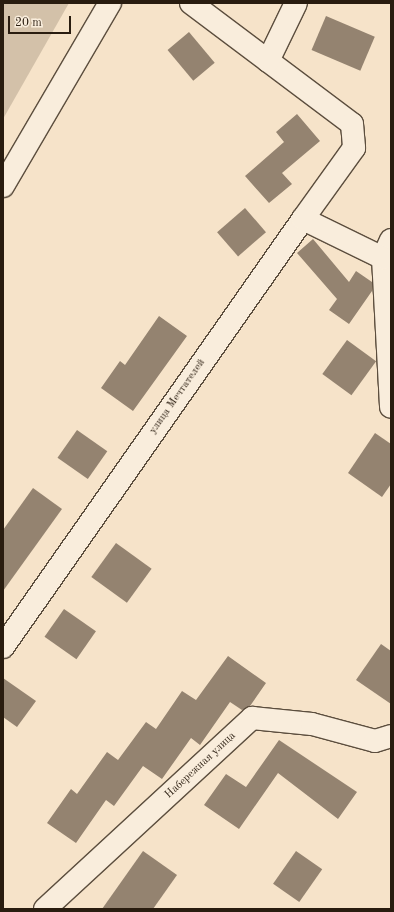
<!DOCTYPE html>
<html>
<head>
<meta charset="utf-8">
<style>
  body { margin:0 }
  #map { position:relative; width:394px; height:912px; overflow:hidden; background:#f6e3c9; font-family:"Old Standard TT",serif }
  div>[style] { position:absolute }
  .green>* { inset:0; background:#d3c1a9 }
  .building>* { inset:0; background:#948370; transform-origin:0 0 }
  .roads { filter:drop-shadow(1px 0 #5c4e3e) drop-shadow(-1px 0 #5c4e3e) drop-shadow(0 1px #5c4e3e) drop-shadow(0 -1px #5c4e3e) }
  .minor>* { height:22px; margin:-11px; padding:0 11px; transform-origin:11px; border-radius:11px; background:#f9eddc }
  span { translate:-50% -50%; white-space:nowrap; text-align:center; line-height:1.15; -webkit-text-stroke:3.5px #f9eddc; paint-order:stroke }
  .street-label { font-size:11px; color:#291c0f }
  .frame { position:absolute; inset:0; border:4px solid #291c0f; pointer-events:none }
  .scale { position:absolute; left:8px; top:16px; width:63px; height:18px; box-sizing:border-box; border:2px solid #291c0f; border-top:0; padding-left:5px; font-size:12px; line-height:14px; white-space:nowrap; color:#291c0f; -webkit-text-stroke:3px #f9eddc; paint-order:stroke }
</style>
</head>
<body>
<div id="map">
  <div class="green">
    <div style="clip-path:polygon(3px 3px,69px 3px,3px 119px)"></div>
  </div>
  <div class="building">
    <div style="left:326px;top:16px;width:53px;height:37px;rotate:23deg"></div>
    <div style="left:189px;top:32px;width:40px;height:28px;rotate:50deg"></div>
    <div style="clip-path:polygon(297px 114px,320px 141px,282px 173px,292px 184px,269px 203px,245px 176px,284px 142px,276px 132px)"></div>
    <div style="left:245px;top:208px;width:32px;height:37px;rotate:49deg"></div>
    <div style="clip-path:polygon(313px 239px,349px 282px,356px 271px,372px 282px,372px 291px,349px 324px,329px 310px,337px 299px,297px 253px)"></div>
    <div style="clip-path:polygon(159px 316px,187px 336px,133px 411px,101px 388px,120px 361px,125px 365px)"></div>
    <div style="left:347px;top:340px;width:36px;height:42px;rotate:36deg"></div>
    <div style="left:77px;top:430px;width:37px;height:34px;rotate:35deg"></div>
    <div style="clip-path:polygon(375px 433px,391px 444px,391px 484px,382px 497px,348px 473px)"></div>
    <div style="clip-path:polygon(33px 488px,62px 509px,3px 591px,3px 530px)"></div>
    <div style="left:116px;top:543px;width:44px;height:42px;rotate:36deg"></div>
    <div style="left:64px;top:609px;width:39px;height:34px;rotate:35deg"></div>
    <div style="clip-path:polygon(381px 644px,391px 651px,391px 704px,356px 680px)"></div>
    <div style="clip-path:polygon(228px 656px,266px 683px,250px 706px,242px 710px,230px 702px,200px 745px,191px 738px,162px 779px,143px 766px,114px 806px,106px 800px,76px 843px,47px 823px,71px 789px,77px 794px,107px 752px,118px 760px,146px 722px,156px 729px,182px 691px,196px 700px)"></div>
    <div style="clip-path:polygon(3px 678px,36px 701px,17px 727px,3px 717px)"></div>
    <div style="clip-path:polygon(279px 740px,357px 792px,338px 819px,278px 773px,239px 829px,204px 805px,226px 774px,246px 787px)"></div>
    <div style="clip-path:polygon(143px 851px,177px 875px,153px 909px,102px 909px)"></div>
    <div style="left:296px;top:851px;width:32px;height:40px;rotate:35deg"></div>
  </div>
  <div class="roads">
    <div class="minor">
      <div style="left:191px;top:3px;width:201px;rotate:36.9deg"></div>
      <div style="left:352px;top:124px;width:24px;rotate:85deg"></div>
      <div style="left:354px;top:148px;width:87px;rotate:125.7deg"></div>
      <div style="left:268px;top:61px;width:64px;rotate:-64.2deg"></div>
      <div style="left:3px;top:186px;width:212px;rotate:-59.7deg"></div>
      <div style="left:391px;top:240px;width:20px;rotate:114deg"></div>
      <div style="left:383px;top:258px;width:149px;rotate:86.9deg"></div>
      <div style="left:3px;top:647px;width:523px;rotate:-54.97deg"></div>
      <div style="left:303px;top:219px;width:89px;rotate:26deg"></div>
      <div style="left:45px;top:909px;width:282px;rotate:-42.7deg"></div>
      <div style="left:252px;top:718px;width:60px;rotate:5.7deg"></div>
      <div style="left:312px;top:724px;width:65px;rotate:15.1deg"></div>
      <div style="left:375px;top:741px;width:17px;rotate:-17deg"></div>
    </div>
  </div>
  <div class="street-label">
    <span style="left:178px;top:397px;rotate:-55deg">улица Мечтателей</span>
    <span style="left:201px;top:766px;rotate:-43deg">Набережная улица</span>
  </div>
  <div class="frame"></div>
  <div class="scale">20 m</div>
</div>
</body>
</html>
